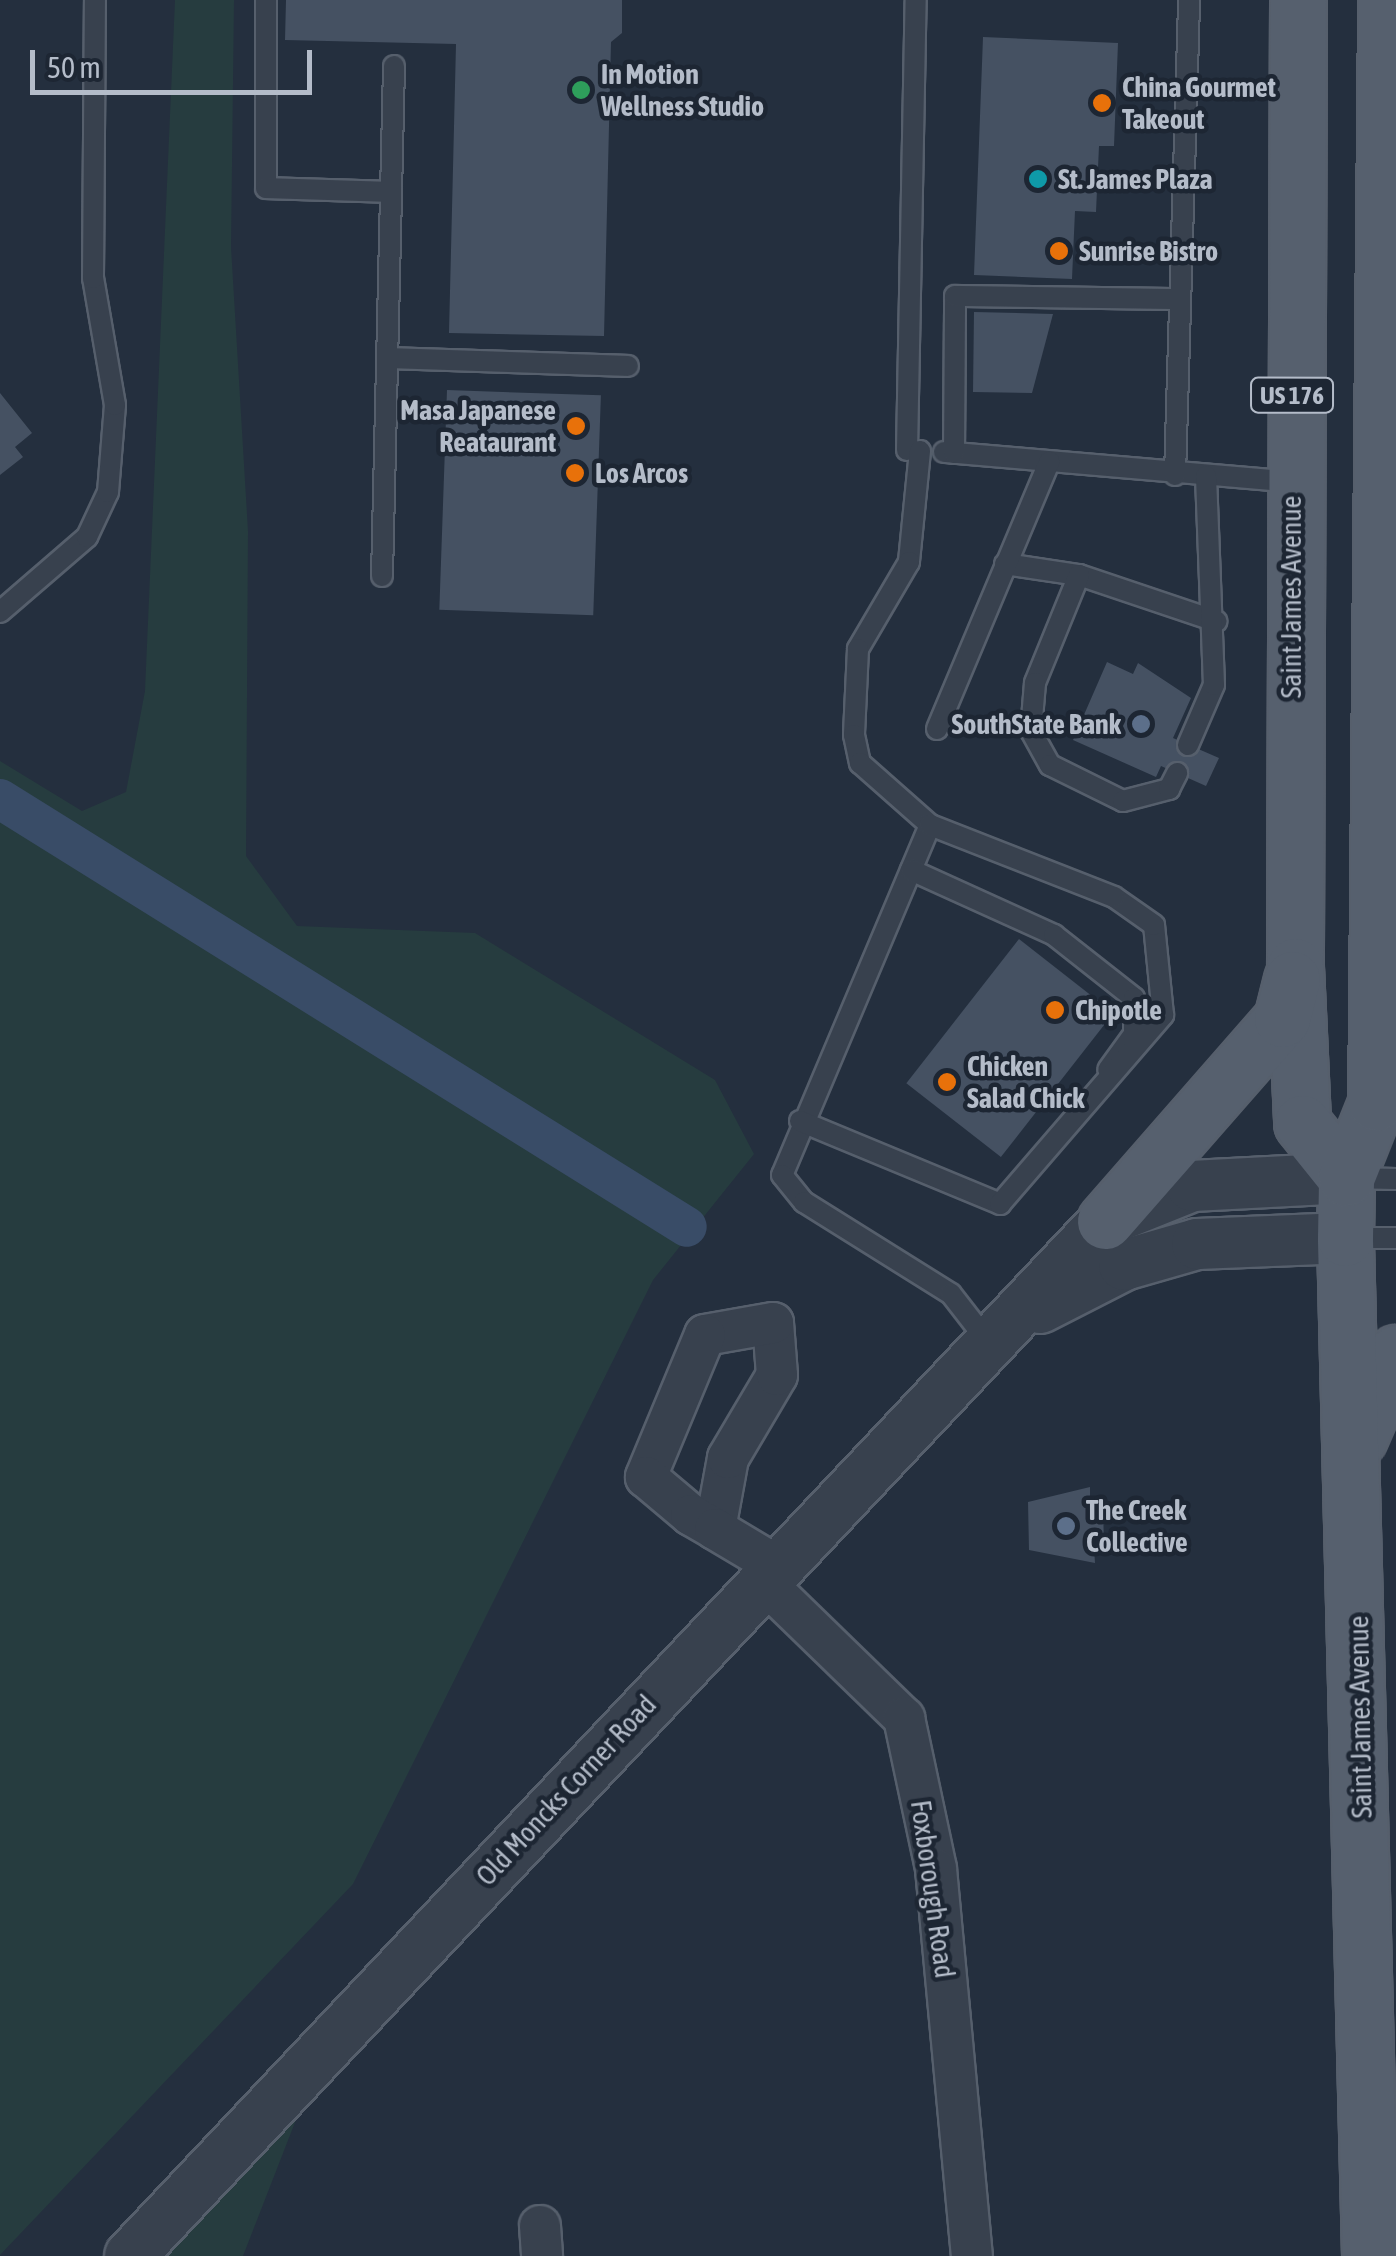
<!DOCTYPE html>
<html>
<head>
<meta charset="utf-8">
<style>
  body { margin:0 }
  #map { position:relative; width:1396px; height:2256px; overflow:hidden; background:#242f3e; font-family:"Asap Condensed",sans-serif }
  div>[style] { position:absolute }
  .green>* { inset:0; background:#263c3f }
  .canal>* { height:40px; margin:-20px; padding:0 20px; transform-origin:20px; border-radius:20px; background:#394c67 }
  .building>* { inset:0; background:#455162; transform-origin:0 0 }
  .roads { filter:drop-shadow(2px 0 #565f6c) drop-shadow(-2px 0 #565f6c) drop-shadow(0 2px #565f6c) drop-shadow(0 -2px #565f6c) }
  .service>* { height:20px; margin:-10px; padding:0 10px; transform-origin:10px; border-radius:10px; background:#38414e }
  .minor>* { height:40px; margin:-20px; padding:0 20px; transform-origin:20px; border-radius:20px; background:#38414e }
  .tertiary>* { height:50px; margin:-25px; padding:0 25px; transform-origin:25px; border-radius:25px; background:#38414e }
  .primary>* { height:55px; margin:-27.5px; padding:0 27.5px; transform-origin:27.5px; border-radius:27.5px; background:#56606e }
  .dots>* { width:28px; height:28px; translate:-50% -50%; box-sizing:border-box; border:5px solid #1d2633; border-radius:50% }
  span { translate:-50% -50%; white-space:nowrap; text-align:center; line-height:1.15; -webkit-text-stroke:9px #1d2633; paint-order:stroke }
  .shield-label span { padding:2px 8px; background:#1d2633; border:2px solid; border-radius:8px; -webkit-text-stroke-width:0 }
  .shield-label { font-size:25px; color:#b4bcc9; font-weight:700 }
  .poi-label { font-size:28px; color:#b4bcc9; font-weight:700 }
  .left { translate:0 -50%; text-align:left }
  .right { translate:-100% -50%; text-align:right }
  .street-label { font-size:28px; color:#b4bcc9 }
  .scale { position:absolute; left:30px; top:50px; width:282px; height:45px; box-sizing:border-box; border:5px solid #b4bcc9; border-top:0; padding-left:12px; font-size:30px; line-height:35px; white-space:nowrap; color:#b4bcc9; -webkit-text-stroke:8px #1d2633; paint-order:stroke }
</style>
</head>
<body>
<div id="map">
  <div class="green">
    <div style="clip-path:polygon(175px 0,234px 0,231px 247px,248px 531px,246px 856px,297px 926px,475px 933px,715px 1080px,754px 1154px,653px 1280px,353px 1884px,0 2255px,0 761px,82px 811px,126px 792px,145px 691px)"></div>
    <div style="clip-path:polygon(306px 2094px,243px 2256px,156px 2256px)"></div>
  </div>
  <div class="canal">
    <div style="left:0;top:799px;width:809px;rotate:31.92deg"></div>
  </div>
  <div class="building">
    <div style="clip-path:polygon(286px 0,622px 0,622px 33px,611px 42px,604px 336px,449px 333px,456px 44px,285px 40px)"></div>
    <div style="clip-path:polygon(983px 37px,1118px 43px,1114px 146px,1099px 146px,1096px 212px,1075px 211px,1072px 279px,974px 275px)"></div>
    <div style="clip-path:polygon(974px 312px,1053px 314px,1032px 393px,973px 392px)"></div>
    <div style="left:447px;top:390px;width:154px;height:220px;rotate:2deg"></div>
    <div style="clip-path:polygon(0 393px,32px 433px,15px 447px,23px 457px,0 475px)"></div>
    <div style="clip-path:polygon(1107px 662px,1133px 674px,1138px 663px,1191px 698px,1173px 738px,1219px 758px,1206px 786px,1161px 766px,1156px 777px,1073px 740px)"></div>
    <div style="left:1019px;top:939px;width:120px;height:183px;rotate:38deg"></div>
    <div style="clip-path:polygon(1090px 1487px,1090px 1503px,1103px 1503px,1104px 1548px,1094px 1548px,1095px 1563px,1029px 1550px,1028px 1502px)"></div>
  </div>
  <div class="roads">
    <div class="service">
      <div style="left:266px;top:0;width:188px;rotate:90deg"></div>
      <div style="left:266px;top:188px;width:125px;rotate:1.8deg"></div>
      <div style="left:390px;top:358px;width:238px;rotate:1.9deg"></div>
      <div style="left:907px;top:450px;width:450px;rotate:-88.9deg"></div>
      <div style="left:920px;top:451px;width:112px;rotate:95.7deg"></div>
      <div style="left:909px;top:562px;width:101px;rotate:120.4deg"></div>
      <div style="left:858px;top:649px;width:86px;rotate:92.7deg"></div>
      <div style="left:854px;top:735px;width:29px;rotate:78deg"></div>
      <div style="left:860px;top:763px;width:94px;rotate:41.5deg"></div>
      <div style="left:930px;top:825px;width:380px;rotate:112.9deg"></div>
      <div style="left:782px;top:1175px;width:35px;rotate:51deg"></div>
      <div style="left:804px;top:1202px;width:173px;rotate:32deg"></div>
      <div style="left:951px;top:1294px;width:62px;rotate:52.2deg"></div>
      <div style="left:944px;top:452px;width:348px;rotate:4.9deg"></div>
      <div style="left:954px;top:453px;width:157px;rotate:-89.6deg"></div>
      <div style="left:955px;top:296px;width:224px;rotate:0.8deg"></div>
      <div style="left:1175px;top:475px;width:475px;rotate:-88.3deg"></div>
      <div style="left:1005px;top:564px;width:75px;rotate:8.5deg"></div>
      <div style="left:1079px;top:575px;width:145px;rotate:18.6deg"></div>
      <div style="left:1079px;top:575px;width:117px;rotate:112.2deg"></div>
      <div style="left:1035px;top:683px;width:48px;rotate:94.8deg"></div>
      <div style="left:1031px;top:731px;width:39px;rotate:61deg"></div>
      <div style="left:1050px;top:765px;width:81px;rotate:26.3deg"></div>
      <div style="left:1123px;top:801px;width:48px;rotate:-14.6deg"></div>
      <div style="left:1169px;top:789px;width:18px;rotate:-63deg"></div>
      <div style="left:382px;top:576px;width:510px;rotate:-88.65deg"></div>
      <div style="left:0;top:612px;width:115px;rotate:-40.8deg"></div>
      <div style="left:87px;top:537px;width:50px;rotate:-65deg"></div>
      <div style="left:108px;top:492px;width:87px;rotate:-85.4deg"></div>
      <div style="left:115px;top:405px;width:129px;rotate:-99.8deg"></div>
      <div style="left:93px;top:278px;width:278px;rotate:-89.6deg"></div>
      <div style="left:937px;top:729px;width:290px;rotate:-67.2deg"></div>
      <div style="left:1188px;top:745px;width:65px;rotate:-66.6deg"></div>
      <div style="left:1214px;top:685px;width:209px;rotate:-92.2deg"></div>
      <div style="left:911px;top:870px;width:157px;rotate:24.4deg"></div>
      <div style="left:1054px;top:935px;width:102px;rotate:38.2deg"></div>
      <div style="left:1134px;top:998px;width:36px;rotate:90deg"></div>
      <div style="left:1134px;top:1034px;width:44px;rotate:125.8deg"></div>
      <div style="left:800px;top:1121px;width:217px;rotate:22.5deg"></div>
      <div style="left:1000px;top:1204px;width:250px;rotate:-49.2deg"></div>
      <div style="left:1163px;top:1015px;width:90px;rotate:-95.7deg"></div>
      <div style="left:1154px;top:925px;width:49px;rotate:-145deg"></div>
      <div style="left:1114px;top:897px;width:198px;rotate:-158.6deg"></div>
      <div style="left:1348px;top:1178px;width:48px;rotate:1.2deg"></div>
      <div style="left:1347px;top:1238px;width:49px"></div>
    </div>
    <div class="minor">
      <div style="left:715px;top:1529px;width:72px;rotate:-79.6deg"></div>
      <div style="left:728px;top:1458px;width:96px;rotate:-59.4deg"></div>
      <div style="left:777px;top:1375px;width:52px;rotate:-94.4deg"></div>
      <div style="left:773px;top:1323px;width:69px;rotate:170deg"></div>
      <div style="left:705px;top:1335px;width:154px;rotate:112.6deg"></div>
      <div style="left:646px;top:1477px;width:59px;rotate:40.2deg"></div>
      <div style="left:691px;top:1515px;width:28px;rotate:30deg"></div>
      <div style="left:715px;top:1529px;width:72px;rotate:30.8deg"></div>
      <div style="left:763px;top:1581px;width:197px;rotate:44.2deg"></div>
      <div style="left:904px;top:1718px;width:154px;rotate:78deg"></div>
      <div style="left:936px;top:1869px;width:389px;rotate:84.7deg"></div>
      <div style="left:540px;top:2226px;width:30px;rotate:86deg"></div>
    </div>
    <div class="tertiary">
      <div style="left:1040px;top:1308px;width:94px;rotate:-27.1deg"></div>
      <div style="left:1124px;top:1265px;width:76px;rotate:-16deg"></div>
      <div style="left:1197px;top:1244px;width:148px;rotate:-2.3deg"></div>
      <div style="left:130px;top:2256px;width:1422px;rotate:-46.71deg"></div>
      <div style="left:1105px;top:1221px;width:94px;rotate:-21.9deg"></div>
      <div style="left:1192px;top:1186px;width:154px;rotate:-3deg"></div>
    </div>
    <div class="primary">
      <div style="left:1298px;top:0;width:966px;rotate:90.18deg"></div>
      <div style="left:1295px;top:966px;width:157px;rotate:87.4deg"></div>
      <div style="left:1302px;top:1123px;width:70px;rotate:51.3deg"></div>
      <div style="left:1105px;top:1221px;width:269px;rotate:-48.8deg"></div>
      <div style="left:1282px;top:1019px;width:41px;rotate:-76deg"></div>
      <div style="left:1359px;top:1438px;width:93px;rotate:-66.5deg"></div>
      <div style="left:1370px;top:2256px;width:1018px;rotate:-91.41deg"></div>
      <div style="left:1345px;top:1238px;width:60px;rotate:-89deg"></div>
      <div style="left:1346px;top:1178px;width:81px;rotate:-68.2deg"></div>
      <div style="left:1376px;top:1103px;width:1103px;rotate:-89.48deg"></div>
    </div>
  </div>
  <div class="dots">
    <div style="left:581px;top:90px;background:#2e9e5b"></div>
    <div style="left:1102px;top:103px;background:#e8710a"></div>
    <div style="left:1038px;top:179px;background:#0f9aa8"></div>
    <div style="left:1059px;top:251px;background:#e8710a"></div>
    <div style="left:576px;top:426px;background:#e8710a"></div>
    <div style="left:575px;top:473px;background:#e8710a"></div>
    <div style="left:1141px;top:724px;background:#5c6f8a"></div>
    <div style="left:1055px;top:1010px;background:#e8710a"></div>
    <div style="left:947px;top:1082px;background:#e8710a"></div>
    <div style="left:1066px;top:1526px;background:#5c6f8a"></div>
  </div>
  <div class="shield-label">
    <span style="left:1292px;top:395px">US 176</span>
  </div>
  <div class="poi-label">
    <span class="left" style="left:601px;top:90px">In Motion<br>Wellness Studio</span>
    <span class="left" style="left:1122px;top:103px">China Gourmet<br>Takeout</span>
    <span class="left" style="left:1058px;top:179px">St. James Plaza</span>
    <span class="left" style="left:1079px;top:251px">Sunrise Bistro</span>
    <span class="right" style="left:556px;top:426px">Masa Japanese<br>Reataurant</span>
    <span class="left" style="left:595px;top:473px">Los Arcos</span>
    <span class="right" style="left:1121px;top:724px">SouthState Bank</span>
    <span class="left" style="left:1075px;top:1010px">Chipotle</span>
    <span class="left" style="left:967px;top:1082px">Chicken<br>Salad Chick</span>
    <span class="left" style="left:1086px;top:1526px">The Creek<br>Collective</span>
  </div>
  <div class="street-label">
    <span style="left:1291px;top:597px;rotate:-90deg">Saint James Avenue</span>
    <span style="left:1360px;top:1717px;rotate:-91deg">Saint James Avenue</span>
    <span style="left:566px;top:1790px;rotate:-47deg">Old Moncks Corner Road</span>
    <span style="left:933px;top:1889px;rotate:82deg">Foxborough Road</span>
  </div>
  <div class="scale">50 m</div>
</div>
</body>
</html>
